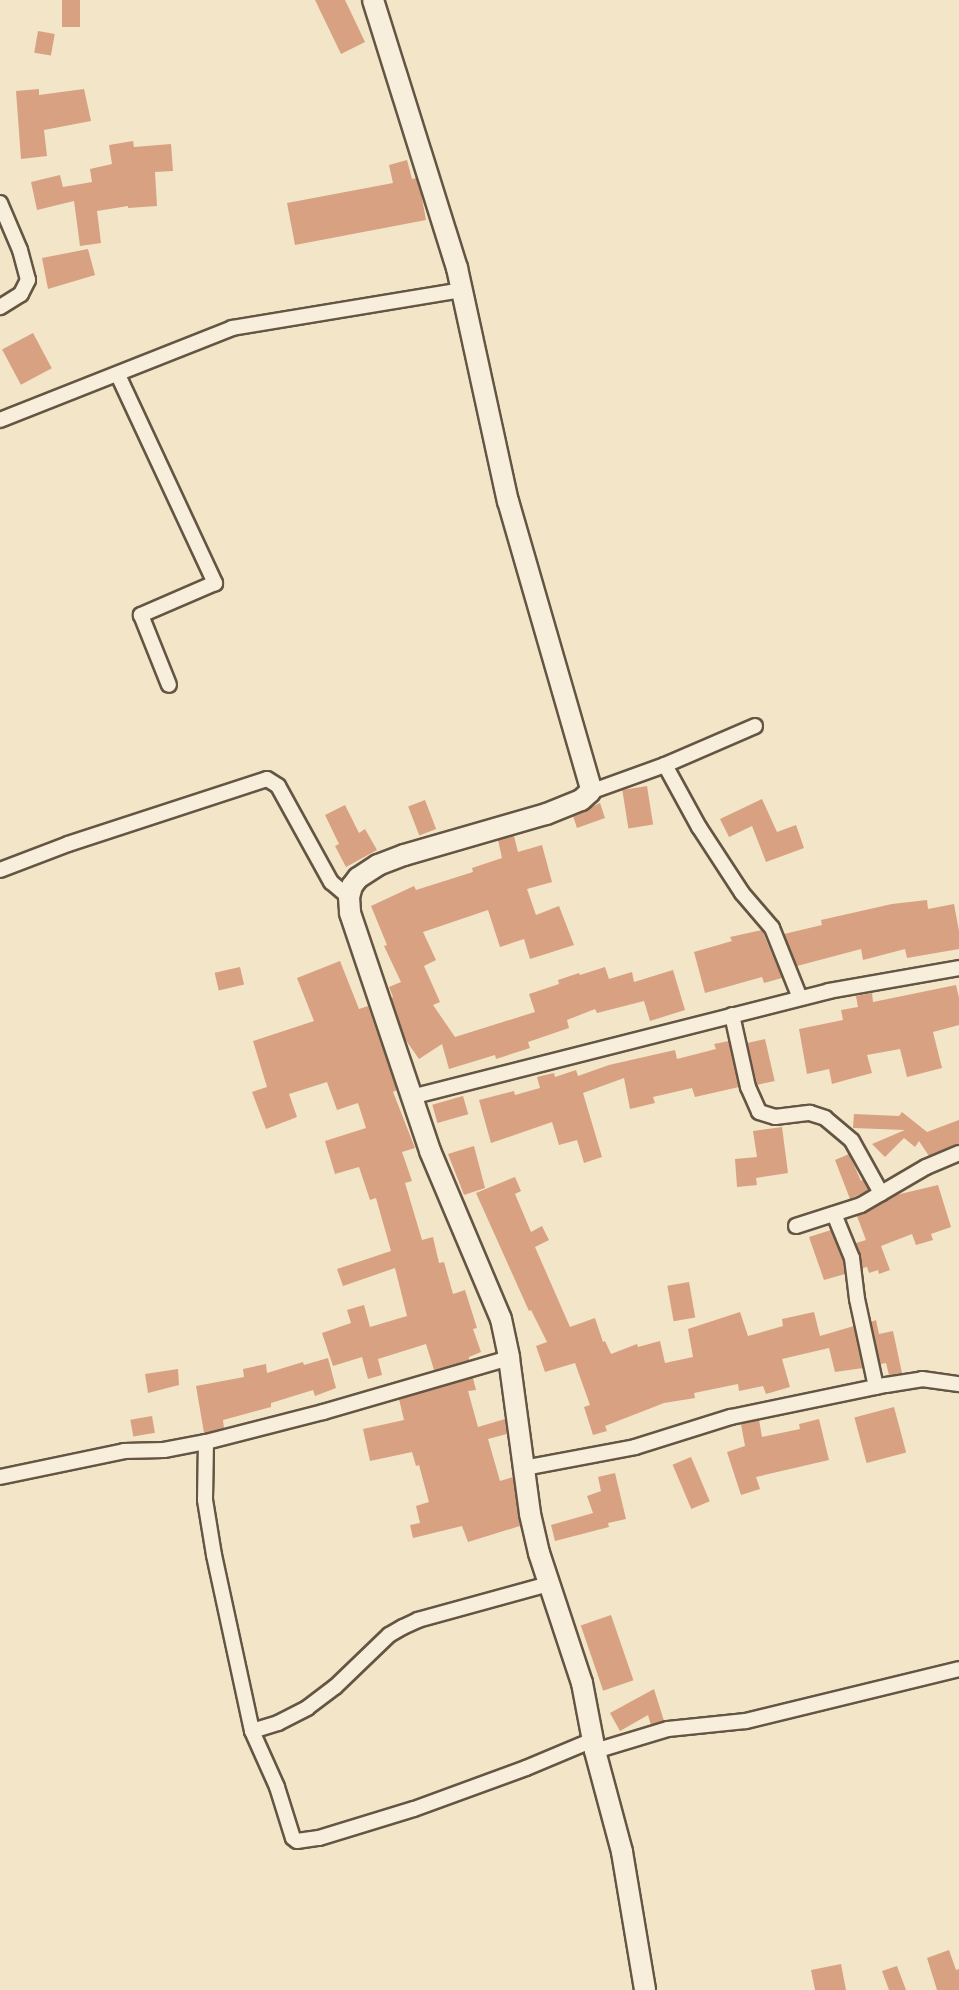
<!DOCTYPE html>
<html>
<head>
<meta charset="utf-8">
<style>
  body { margin:0 }
  #map { position:relative; width:959px; height:1990px; overflow:hidden; background:#f2e5c8; font-family:"Libre Bodoni",serif }
  div>[style] { position:absolute }
  .building>* { inset:0; background:#d8a182; transform-origin:0 0 }
  .roads { filter:drop-shadow(2px 0 #655543) drop-shadow(-2px 0 #655543) drop-shadow(0 2px #655543) drop-shadow(0 -2px #655543) }
  .street>* { height:14px; margin:-7px; padding:0 7px; transform-origin:7px; border-radius:7px; background:#f7eedb }
  .secondary>* { height:20px; margin:-10px; padding:0 10px; transform-origin:10px; border-radius:10px; background:#f7eedb }
  span { translate:-50% -50%; white-space:nowrap; text-align:center; line-height:1.15; -webkit-text-stroke:4.5px #f7eedb; paint-order:stroke }
</style>
</head>
<body>
<div id="map">
  <div class="building">
    <div style="left:62px;top:0;width:18px;height:27px"></div>
    <div style="clip-path:polygon(315px 0,345px 0,365px 42px,341px 54px)"></div>
    <div style="left:38px;top:31px;width:17px;height:22px;rotate:10deg"></div>
    <div style="clip-path:polygon(39px 89px,39px 95px,84px 89px,91px 121px,44px 130px,47px 156px,21px 159px,16px 91px)"></div>
    <div style="clip-path:polygon(133px 141px,134px 147px,171px 144px,173px 171px,155px 172px,157px 206px,128px 208px,128px 206px,97px 211px,101px 243px,80px 246px,74px 201px,37px 210px,31px 182px,60px 175px,63px 187px,92px 182px,90px 169px,112px 164px,109px 145px)"></div>
    <div style="clip-path:polygon(407px 160px,412px 179px,416px 178px,421px 193px,426px 220px,295px 245px,287px 203px,393px 183px,389px 165px)"></div>
    <div style="clip-path:polygon(88px 249px,95px 275px,48px 289px,42px 258px)"></div>
    <div style="left:33px;top:333px;width:40px;height:35px;rotate:62deg"></div>
    <div style="left:647px;top:786px;width:39px;height:25px;rotate:81deg"></div>
    <div style="clip-path:polygon(762px 799px,777px 832px,796px 825px,804px 848px,766px 862px,752px 826px,729px 837px,720px 819px)"></div>
    <div style="left:425px;top:800px;width:31px;height:18px;rotate:69deg"></div>
    <div style="clip-path:polygon(600px 803px,605px 818px,577px 828px,573px 816px)"></div>
    <div style="clip-path:polygon(345px 805px,359px 833px,365px 829px,377px 850px,346px 867px,335px 846px,339px 844px,325px 815px)"></div>
    <div style="clip-path:polygon(514px 836px,518px 852px,542px 845px,552px 882px,527px 889px,536px 915px,559px 906px,574px 945px,530px 959px,524px 939px,500px 947px,488px 910px,423px 932px,436px 960px,424px 966px,440px 1002px,433px 1005px,455px 1037px,535px 1012px,529px 994px,559px 984px,558px 980px,579px 973px,580px 975px,605px 967px,609px 979px,632px 972px,634px 982px,673px 970px,685px 1010px,650px 1021px,644px 1001px,597px 1013px,595px 1009px,567px 1020px,569px 1028px,528px 1042px,530px 1048px,496px 1059px,495px 1055px,449px 1069px,442px 1044px,419px 1059px,405px 1039px,391px 998px,393px 997px,389px 987px,401px 982px,384px 946px,387px 945px,371px 906px,414px 886px,416px 890px,473px 872px,472px 868px,502px 858px,498px 840px)"></div>
    <div style="clip-path:polygon(927px 900px,928px 909px,954px 904px,959px 931px,959px 949px,907px 958px,905px 949px,863px 960px,861px 949px,797px 966px,784px 934px,822px 925px,821px 920px,892px 904px)"></div>
    <div style="clip-path:polygon(762px 930px,782px 978px,764px 983px,762px 977px,705px 993px,694px 952px,732px 941px,730px 937px)"></div>
    <div style="clip-path:polygon(340px 961px,359px 1009px,368px 1006px,397px 1090px,393px 1092px,415px 1148px,402px 1152px,412px 1181px,405px 1183px,422px 1240px,433px 1237px,439px 1263px,444px 1262px,453px 1294px,465px 1290px,477px 1328px,473px 1329px,481px 1352px,469px 1357px,469px 1360px,434px 1370px,426px 1344px,378px 1359px,382px 1375px,368px 1379px,362px 1357px,333px 1366px,322px 1333px,351px 1323px,347px 1310px,364px 1305px,370px 1327px,407px 1316px,395px 1268px,343px 1286px,337px 1269px,391px 1251px,376px 1198px,370px 1200px,359px 1167px,335px 1174px,325px 1141px,366px 1128px,358px 1103px,337px 1110px,327px 1082px,289px 1094px,297px 1117px,266px 1129px,252px 1092px,267px 1087px,253px 1041px,314px 1021px,297px 978px)"></div>
    <div style="left:240px;top:967px;width:18px;height:26px;rotate:77deg"></div>
    <div style="clip-path:polygon(956px 985px,959px 998px,959px 1025px,933px 1032px,942px 1068px,907px 1077px,900px 1049px,867px 1055px,872px 1073px,846px 1080px,832px 1084px,829px 1069px,807px 1074px,799px 1029px,843px 1020px,841px 1010px,858px 1007px,856px 996px,872px 993px,873px 1002px)"></div>
    <div style="left:765px;top:1039px;width:43px;height:18px;rotate:77deg"></div>
    <div style="clip-path:polygon(729px 1041px,739px 1087px,695px 1097px,692px 1088px,653px 1097px,655px 1103px,630px 1109px,624px 1078px,583px 1093px,602px 1157px,584px 1163px,577px 1140px,559px 1145px,552px 1122px,491px 1143px,479px 1100px,514px 1091px,515px 1095px,540px 1088px,537px 1077px,554px 1073px,555px 1077px,576px 1070px,578px 1076px,609px 1065px,675px 1050px,677px 1059px,716px 1049px,714px 1044px)"></div>
    <div style="left:463px;top:1096px;width:19px;height:32px;rotate:74deg"></div>
    <div style="clip-path:polygon(902px 1112px,927px 1132px,959px 1120px,959px 1144px,929px 1156px,919px 1141px,915px 1147px,904px 1138px,885px 1157px,872px 1144px,905px 1130px,853px 1128px,854px 1114px,899px 1116px)"></div>
    <div style="clip-path:polygon(782px 1127px,788px 1173px,756px 1178px,757px 1185px,737px 1187px,735px 1159px,757px 1157px,753px 1131px)"></div>
    <div style="clip-path:polygon(474px 1146px,485px 1188px,464px 1195px,448px 1154px)"></div>
    <div style="clip-path:polygon(849px 1154px,861px 1181px,863px 1180px,869px 1190px,850px 1199px,835px 1160px)"></div>
    <div style="clip-path:polygon(515px 1177px,521px 1191px,515px 1194px,531px 1232px,542px 1226px,549px 1240px,535px 1247px,570px 1327px,595px 1318px,603px 1342px,605px 1341px,611px 1354px,637px 1344px,638px 1347px,660px 1341px,665px 1363px,693px 1357px,688px 1329px,740px 1312px,748px 1336px,783px 1326px,782px 1319px,814px 1312px,820px 1336px,854px 1326px,863px 1368px,835px 1372px,829px 1348px,782px 1359px,790px 1387px,766px 1394px,763px 1386px,739px 1391px,738px 1384px,694px 1393px,695px 1398px,664px 1403px,605px 1426px,607px 1431px,593px 1435px,584px 1407px,590px 1405px,575px 1363px,545px 1372px,536px 1346px,547px 1342px,531px 1310px,529px 1311px,476px 1193px)"></div>
    <div style="clip-path:polygon(938px 1185px,951px 1227px,931px 1234px,933px 1240px,916px 1245px,912px 1234px,881px 1246px,890px 1270px,879px 1274px,878px 1270px,869px 1273px,867px 1267px,862px 1268px,856px 1243px,866px 1240px,857px 1216px,896px 1195px)"></div>
    <div style="clip-path:polygon(831px 1230px,843px 1260px,845px 1274px,824px 1280px,809px 1237px)"></div>
    <div style="left:689px;top:1282px;width:36px;height:22px;rotate:80deg"></div>
    <div style="clip-path:polygon(876px 1320px,879px 1334px,893px 1331px,902px 1373px,889px 1375px,886px 1363px,880px 1364px,871px 1322px)"></div>
    <div style="clip-path:polygon(328px 1358px,336px 1388px,315px 1396px,313px 1390px,271px 1403px,271px 1407px,223px 1420px,224px 1428px,204px 1433px,196px 1386px,244px 1377px,243px 1369px,266px 1364px,267px 1373px,303px 1362px,304px 1365px)"></div>
    <div style="clip-path:polygon(178px 1369px,179px 1385px,148px 1393px,145px 1374px)"></div>
    <div style="clip-path:polygon(473px 1378px,476px 1390px,468px 1391px,478px 1427px,505px 1419px,507px 1434px,488px 1439px,500px 1481px,513px 1477px,520px 1526px,468px 1542px,462px 1526px,413px 1538px,410px 1525px,420px 1523px,416px 1506px,429px 1502px,419px 1465px,416px 1466px,412px 1452px,370px 1461px,363px 1429px,404px 1420px,399px 1399px)"></div>
    <div style="left:894px;top:1407px;width:47px;height:41px;rotate:75deg"></div>
    <div style="left:152px;top:1416px;width:17px;height:22px;rotate:80deg"></div>
    <div style="clip-path:polygon(819px 1419px,829px 1460px,756px 1477px,760px 1489px,741px 1495px,727px 1452px,745px 1446px,741px 1424px,759px 1420px,762px 1437px,800px 1429px,799px 1424px)"></div>
    <div style="left:691px;top:1457px;width:48px;height:20px;rotate:67deg"></div>
    <div style="clip-path:polygon(615px 1473px,626px 1519px,608px 1523px,609px 1527px,555px 1541px,551px 1525px,593px 1513px,587px 1496px,601px 1491px,598px 1477px)"></div>
    <div style="left:611px;top:1615px;width:69px;height:32px;rotate:71deg"></div>
    <div style="clip-path:polygon(654px 1689px,664px 1721px,651px 1725px,648px 1715px,620px 1731px,610px 1713px)"></div>
    <div style="clip-path:polygon(949px 1950px,956px 1970px,959px 1969px,959px 1990px,937px 1990px,927px 1958px)"></div>
    <div style="clip-path:polygon(841px 1964px,846px 1990px,815px 1990px,811px 1970px)"></div>
    <div style="clip-path:polygon(897px 1966px,906px 1990px,889px 1990px,882px 1971px)"></div>
  </div>
  <div class="roads">
    <div class="street">
      <div style="left:0;top:203px;width:51px;rotate:66.9deg"></div>
      <div style="left:20px;top:250px;width:31px;rotate:75deg"></div>
      <div style="left:28px;top:280px;width:16px;rotate:117deg"></div>
      <div style="left:21px;top:294px;width:25px;rotate:148deg"></div>
      <div style="left:118px;top:375px;width:230px;rotate:65deg"></div>
      <div style="left:215px;top:583px;width:81px;rotate:156.6deg"></div>
      <div style="left:141px;top:615px;width:75px;rotate:68.2deg"></div>
      <div style="left:0;top:420px;width:250px;rotate:-21.6deg"></div>
      <div style="left:232px;top:328px;width:233px;rotate:-9.4deg"></div>
      <div style="left:665px;top:765px;width:71px;rotate:61.3deg"></div>
      <div style="left:699px;top:827px;width:79px;rotate:56.9deg"></div>
      <div style="left:742px;top:893px;width:46px;rotate:49.4deg"></div>
      <div style="left:772px;top:928px;width:75px;rotate:68.2deg"></div>
      <div style="left:590px;top:792px;width:80px;rotate:-19.8deg"></div>
      <div style="left:665px;top:765px;width:98px;rotate:-23.4deg"></div>
      <div style="left:0;top:870px;width:73px;rotate:-20.9deg"></div>
      <div style="left:68px;top:844px;width:209px;rotate:-18.1deg"></div>
      <div style="left:267px;top:779px;width:13px;rotate:32deg"></div>
      <div style="left:278px;top:786px;width:110px;rotate:61.1deg"></div>
      <div style="left:331px;top:882px;width:23px;rotate:40deg"></div>
      <div style="left:732px;top:1015px;width:74px;rotate:77.5deg"></div>
      <div style="left:748px;top:1087px;width:27px;rotate:66deg"></div>
      <div style="left:759px;top:1112px;width:17px;rotate:17deg"></div>
      <div style="left:775px;top:1117px;width:35px;rotate:-7deg"></div>
      <div style="left:810px;top:1113px;width:16px;rotate:18deg"></div>
      <div style="left:825px;top:1118px;width:35px;rotate:40deg"></div>
      <div style="left:852px;top:1141px;width:60px;rotate:60.9deg"></div>
      <div style="left:411px;top:1097px;width:431px;rotate:-14.2deg"></div>
      <div style="left:829px;top:991px;width:132px;rotate:-10deg"></div>
      <div style="left:834px;top:1214px;width:48px;rotate:67.8deg"></div>
      <div style="left:852px;top:1258px;width:41px;rotate:83deg"></div>
      <div style="left:857px;top:1299px;width:90px;rotate:77.8deg"></div>
      <div style="left:796px;top:1226px;width:68px;rotate:-17.9deg"></div>
      <div style="left:861px;top:1205px;width:75px;rotate:-30.3deg"></div>
      <div style="left:926px;top:1167px;width:36px;rotate:-23deg"></div>
      <div style="left:206px;top:1442px;width:58px;rotate:91deg"></div>
      <div style="left:205px;top:1500px;width:56px;rotate:80.7deg"></div>
      <div style="left:214px;top:1555px;width:180px;rotate:77.8deg"></div>
      <div style="left:252px;top:1731px;width:61px;rotate:65.9deg"></div>
      <div style="left:277px;top:1787px;width:53px;rotate:72.6deg"></div>
      <div style="left:293px;top:1838px;width:5px;rotate:37deg"></div>
      <div style="left:297px;top:1841px;width:22px;rotate:-8deg"></div>
      <div style="left:319px;top:1838px;width:99px;rotate:-17deg"></div>
      <div style="left:414px;top:1809px;width:119px;rotate:-20.1deg"></div>
      <div style="left:526px;top:1768px;width:73px;rotate:-22.7deg"></div>
      <div style="left:524px;top:1468px;width:113px;rotate:-10.7deg"></div>
      <div style="left:635px;top:1447px;width:101px;rotate:-17.4deg"></div>
      <div style="left:731px;top:1417px;width:158px;rotate:-11.7deg"></div>
      <div style="left:886px;top:1385px;width:36px;rotate:-9deg"></div>
      <div style="left:922px;top:1379px;width:37px;rotate:8deg"></div>
      <div style="left:0;top:1477px;width:127px;rotate:-11.8deg"></div>
      <div style="left:124px;top:1451px;width:40px;rotate:-1.4deg"></div>
      <div style="left:164px;top:1450px;width:43px;rotate:-10.8deg"></div>
      <div style="left:206px;top:1442px;width:121px;rotate:-14.4deg"></div>
      <div style="left:323px;top:1412px;width:194px;rotate:-16.2deg"></div>
      <div style="left:252px;top:1731px;width:27px;rotate:-17deg"></div>
      <div style="left:278px;top:1723px;width:33px;rotate:-27deg"></div>
      <div style="left:307px;top:1708px;width:35px;rotate:-37deg"></div>
      <div style="left:335px;top:1687px;width:75px;rotate:-43.9deg"></div>
      <div style="left:389px;top:1635px;width:16px;rotate:-30deg"></div>
      <div style="left:403px;top:1627px;width:17px;rotate:-25deg"></div>
      <div style="left:418px;top:1620px;width:136px;rotate:-15.4deg"></div>
      <div style="left:595px;top:1751px;width:76px;rotate:-16.8deg"></div>
      <div style="left:668px;top:1729px;width:78px;rotate:-5.9deg"></div>
      <div style="left:746px;top:1721px;width:219px;rotate:-13.7deg"></div>
    </div>
    <div class="secondary">
      <div style="left:373px;top:0;width:281px;rotate:72.6deg"></div>
      <div style="left:457px;top:268px;width:239px;rotate:77.7deg"></div>
      <div style="left:508px;top:501px;width:296px;rotate:73.9deg"></div>
      <div style="left:590px;top:785px;width:7px;rotate:90deg"></div>
      <div style="left:590px;top:792px;width:12px;rotate:138deg"></div>
      <div style="left:581px;top:800px;width:38px;rotate:158deg"></div>
      <div style="left:546px;top:814px;width:148px;rotate:163.9deg"></div>
      <div style="left:404px;top:855px;width:28px;rotate:159deg"></div>
      <div style="left:378px;top:865px;width:24px;rotate:147deg"></div>
      <div style="left:358px;top:878px;width:10px;rotate:127deg"></div>
      <div style="left:352px;top:886px;width:11px;rotate:105deg"></div>
      <div style="left:349px;top:897px;width:16px;rotate:86deg"></div>
      <div style="left:350px;top:913px;width:251px;rotate:71.4deg"></div>
      <div style="left:430px;top:1151px;width:182px;rotate:67.1deg"></div>
      <div style="left:501px;top:1319px;width:40px;rotate:78deg"></div>
      <div style="left:509px;top:1358px;width:157px;rotate:82.3deg"></div>
      <div style="left:530px;top:1514px;width:40px;rotate:77deg"></div>
      <div style="left:539px;top:1553px;width:137px;rotate:71.7deg"></div>
      <div style="left:582px;top:1683px;width:69px;rotate:79.2deg"></div>
      <div style="left:595px;top:1751px;width:105px;rotate:75deg"></div>
      <div style="left:622px;top:1852px;width:140px;rotate:80.5deg"></div>
    </div>
  </div>
</div>
</body>
</html>
